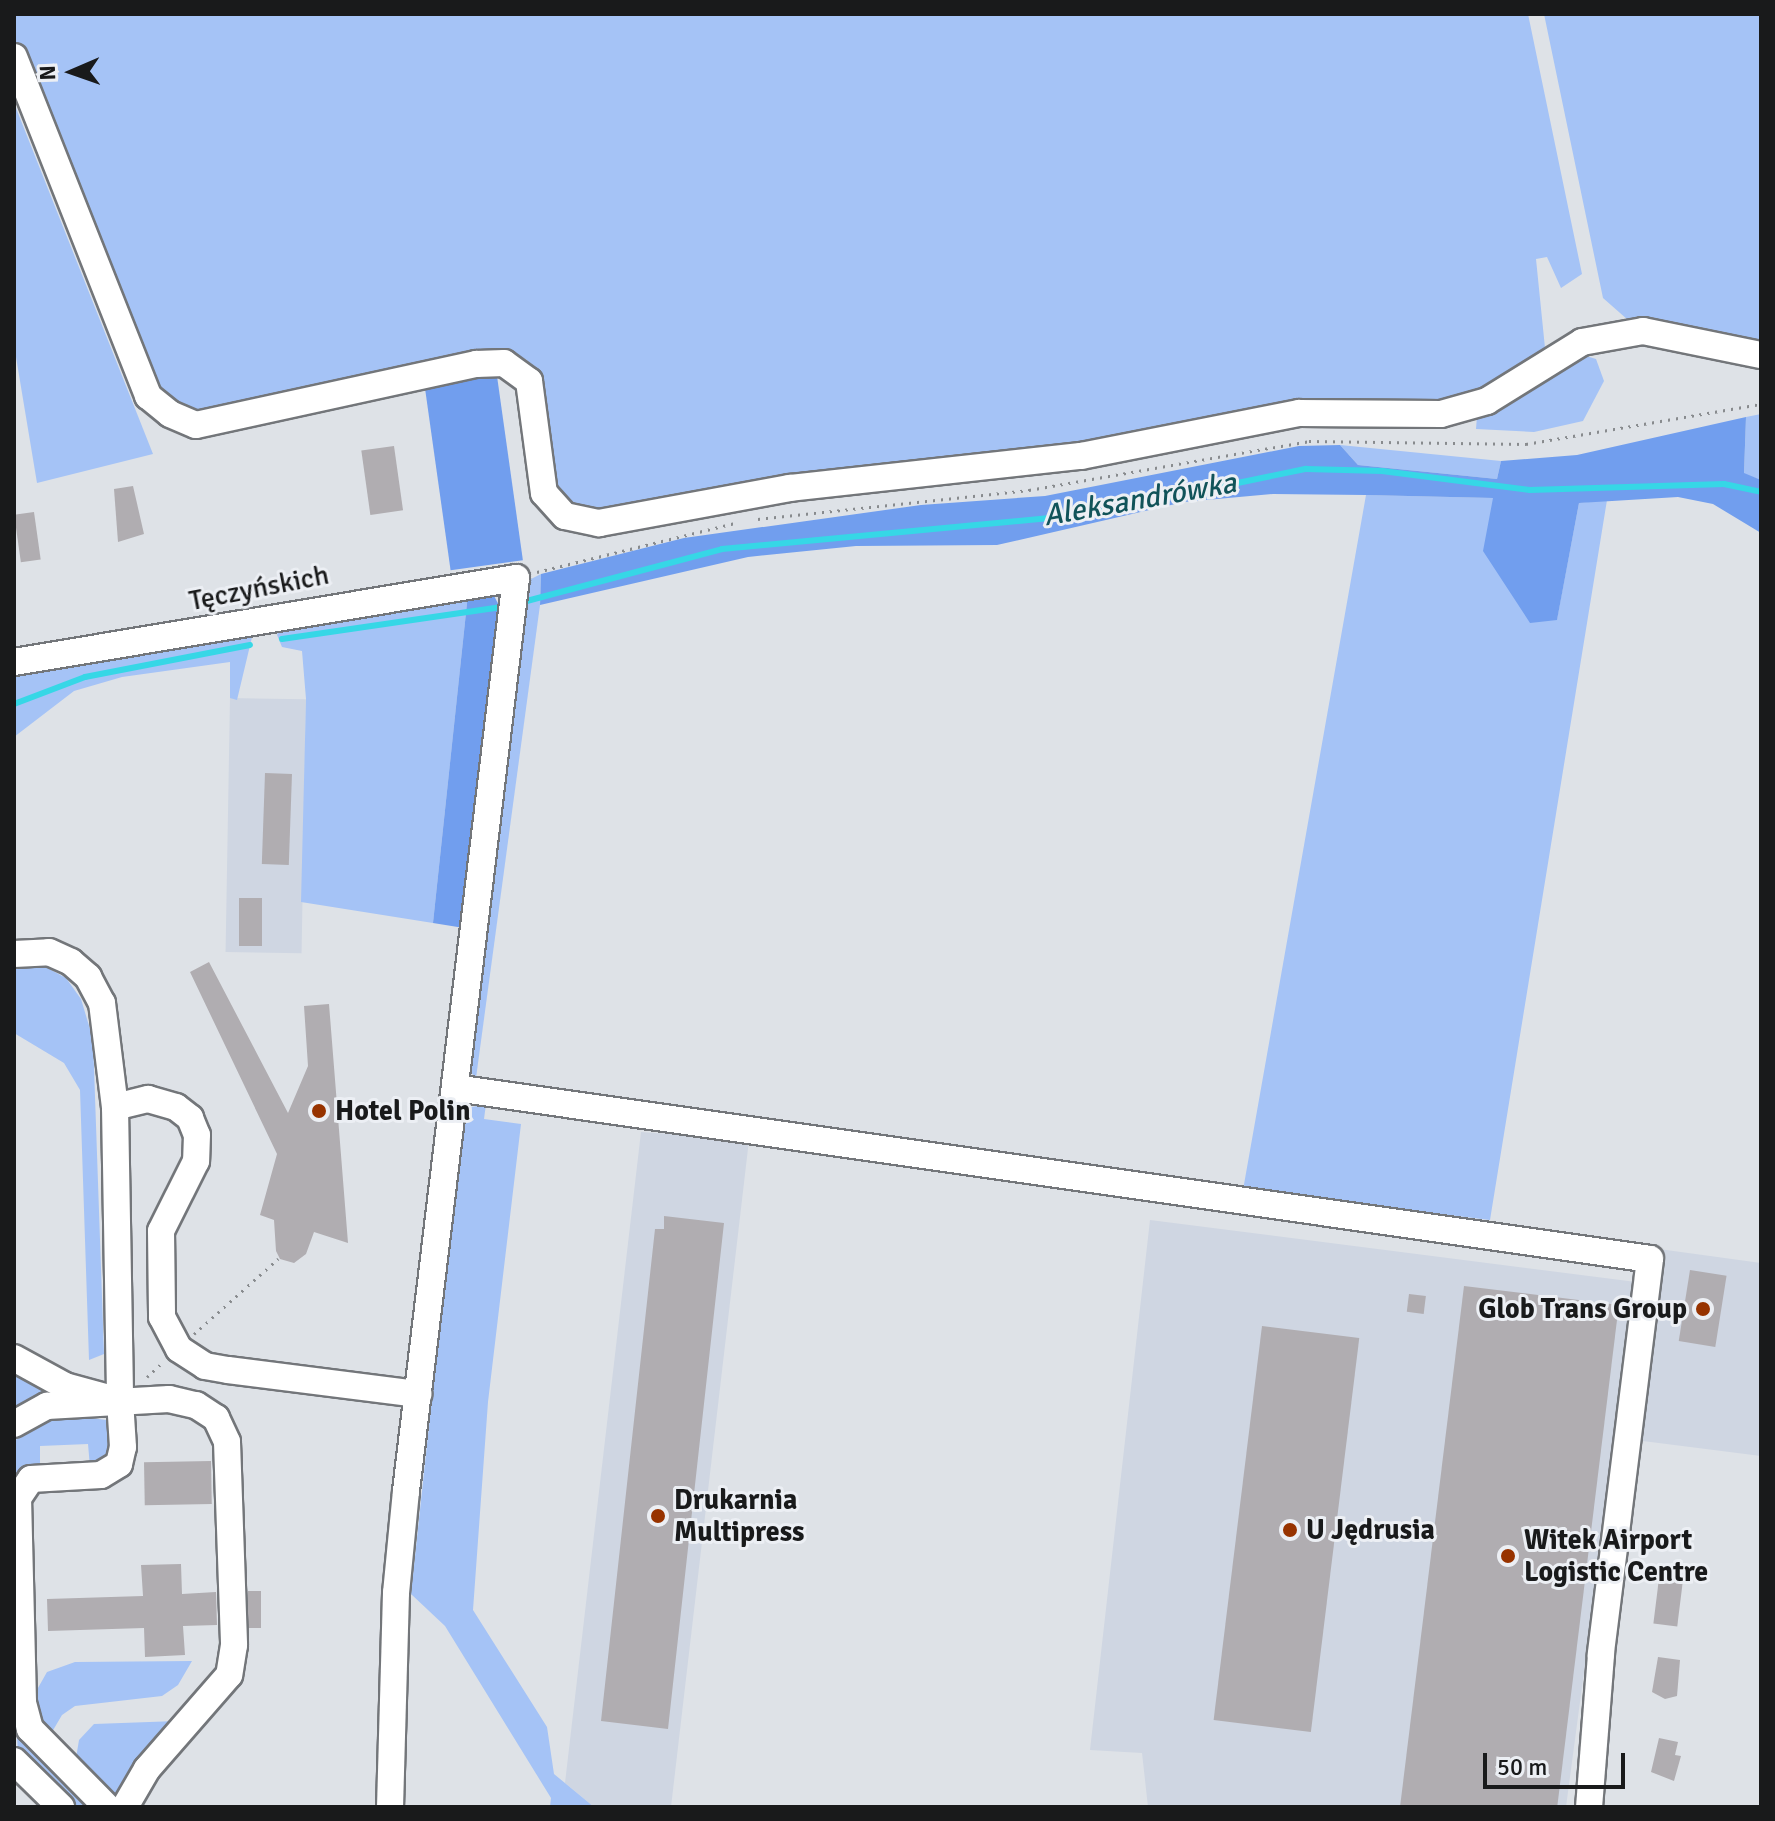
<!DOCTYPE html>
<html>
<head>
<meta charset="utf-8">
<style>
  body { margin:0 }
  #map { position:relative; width:1775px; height:1821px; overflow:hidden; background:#dee2e7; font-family:Signika,sans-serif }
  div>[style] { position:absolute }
  .built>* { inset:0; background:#cfd6e2; transform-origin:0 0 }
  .green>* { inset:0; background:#a5c3f6 }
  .forest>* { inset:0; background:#719eee; transform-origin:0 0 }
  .stream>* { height:6px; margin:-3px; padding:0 3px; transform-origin:3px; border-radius:3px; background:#36d7e6 }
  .building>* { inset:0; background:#b0adb1; transform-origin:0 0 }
  .path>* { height:3px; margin-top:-1.5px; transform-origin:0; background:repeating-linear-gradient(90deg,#888b8e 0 2px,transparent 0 8px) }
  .roads { filter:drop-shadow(2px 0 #73767a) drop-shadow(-2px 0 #73767a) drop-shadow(0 2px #73767a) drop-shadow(0 -2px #73767a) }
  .minor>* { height:26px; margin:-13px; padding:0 13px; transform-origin:13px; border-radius:13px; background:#fff }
  .dots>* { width:22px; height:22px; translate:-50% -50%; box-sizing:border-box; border:4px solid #eceff4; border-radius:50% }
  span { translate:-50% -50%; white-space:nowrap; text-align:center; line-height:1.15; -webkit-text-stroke:6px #eceff4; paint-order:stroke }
  .street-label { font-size:28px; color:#191a1b }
  .poi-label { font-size:28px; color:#191a1b; font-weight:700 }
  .left { translate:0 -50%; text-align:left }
  .right { translate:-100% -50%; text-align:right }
  .water-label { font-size:30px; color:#115359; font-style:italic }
  .frame { position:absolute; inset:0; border:16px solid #191a1b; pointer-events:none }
  .north { position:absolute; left:32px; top:32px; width:80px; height:80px; -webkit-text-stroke:6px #eceff4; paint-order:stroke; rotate:268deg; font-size:22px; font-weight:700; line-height:32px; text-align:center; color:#191a1b }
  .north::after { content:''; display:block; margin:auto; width:28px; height:36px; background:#191a1b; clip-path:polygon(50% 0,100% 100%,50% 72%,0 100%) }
  .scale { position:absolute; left:1483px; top:1753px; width:142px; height:36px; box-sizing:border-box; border:4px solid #191a1b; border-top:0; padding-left:10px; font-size:24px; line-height:28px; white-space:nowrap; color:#191a1b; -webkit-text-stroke:6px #eceff4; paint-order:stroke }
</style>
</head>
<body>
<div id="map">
  <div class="built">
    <div style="left:230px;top:698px;width:76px;height:254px;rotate:1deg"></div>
    <div style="clip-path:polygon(641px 1132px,749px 1140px,671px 1807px,594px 1807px,565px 1783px)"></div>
    <div style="clip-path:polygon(1150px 1220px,1636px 1282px,1566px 1807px,1148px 1807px,1142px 1753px,1090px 1750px)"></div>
    <div style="clip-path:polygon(1659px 1249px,1761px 1263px,1761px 1456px,1635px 1440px)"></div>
  </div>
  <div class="green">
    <div style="clip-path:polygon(14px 14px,1528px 14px,1582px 274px,1561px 288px,1547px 257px,1536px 259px,1545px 348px,1482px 395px,1433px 405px,1181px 430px,590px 517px,564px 504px,550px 477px,543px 412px,527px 360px,507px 350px,199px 416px,175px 410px,149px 384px,14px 42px)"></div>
    <div style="clip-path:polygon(1544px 14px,1761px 14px,1761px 345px,1674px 323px,1628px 320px,1603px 298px)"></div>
    <div style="clip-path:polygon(14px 103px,153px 454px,37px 483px,14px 345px)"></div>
    <div style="clip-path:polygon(1583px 355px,1596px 359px,1604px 381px,1583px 421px,1534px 432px,1476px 429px,1477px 416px)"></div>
    <div style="clip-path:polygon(1761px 414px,1761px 480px,1744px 474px,1746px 417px)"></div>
    <div style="clip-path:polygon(1340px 445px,1501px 461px,1497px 479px,1358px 465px)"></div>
    <div style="clip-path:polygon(1366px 495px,1493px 498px,1557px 619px,1579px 503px,1607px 500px,1490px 1220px,1243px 1190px)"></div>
    <div style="clip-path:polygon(541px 574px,540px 605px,476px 1078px,469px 1070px,527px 581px)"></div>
    <div style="clip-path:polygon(468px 594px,433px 923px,301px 902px,306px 699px,302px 651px,282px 647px,277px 635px,280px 627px)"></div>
    <div style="clip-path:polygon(253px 633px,237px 700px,230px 698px,230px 662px,122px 677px,74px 691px,14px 737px,14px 670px)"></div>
    <div style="clip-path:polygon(14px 963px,40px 964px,66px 978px,81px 999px,93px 1039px,104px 1354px,89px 1360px,80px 1090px,64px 1063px,14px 1033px)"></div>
    <div style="clip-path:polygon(486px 1104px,484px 1119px,521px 1124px,488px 1402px,473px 1610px,547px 1727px,554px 1774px,594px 1807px,550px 1807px,551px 1798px,445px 1626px,411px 1594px,463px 1109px)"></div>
    <div style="clip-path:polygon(14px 1368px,66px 1397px,14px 1416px)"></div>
    <div style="clip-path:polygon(77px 1416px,106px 1420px,112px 1449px,107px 1457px,90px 1467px,88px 1444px,40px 1446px,40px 1468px,14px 1481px,14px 1441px,46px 1421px)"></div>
    <div style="clip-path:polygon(192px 1661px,178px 1685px,162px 1696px,75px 1706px,62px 1715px,49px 1737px,40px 1722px,34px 1695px,47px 1672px,75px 1662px)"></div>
    <div style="clip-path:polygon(14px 1695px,88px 1804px,85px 1807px,73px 1807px,18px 1752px)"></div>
    <div style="clip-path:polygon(177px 1721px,123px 1795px,113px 1797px,76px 1758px,79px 1740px,94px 1724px)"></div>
  </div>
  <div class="forest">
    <div style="left:497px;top:376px;width:186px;height:73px;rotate:82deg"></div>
    <div style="clip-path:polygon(1746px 417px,1744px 473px,1761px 480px,1761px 533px,1713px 504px,1678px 497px,1579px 503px,1557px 620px,1530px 623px,1483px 551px,1493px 498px,1366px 495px,1273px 494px,1184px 502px,997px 545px,856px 546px,748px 557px,540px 605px,541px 574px,684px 538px,921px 505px,1045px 496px,1299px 446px,1340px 445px,1358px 465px,1497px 479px,1501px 461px,1577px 455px)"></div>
    <div style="clip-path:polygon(491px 590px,505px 617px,464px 928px,433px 923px,468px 594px)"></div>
  </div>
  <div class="stream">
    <div style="left:523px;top:602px;width:206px;rotate:-14.9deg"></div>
    <div style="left:722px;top:549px;width:363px;rotate:-5.4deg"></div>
    <div style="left:1083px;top:515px;width:228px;rotate:-11.7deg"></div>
    <div style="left:1306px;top:469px;width:76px;rotate:1.5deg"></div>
    <div style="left:1382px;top:471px;width:149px;rotate:7.3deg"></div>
    <div style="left:1530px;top:490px;width:194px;rotate:-1.8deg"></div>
    <div style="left:1724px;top:484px;width:38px;rotate:12deg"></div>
    <div style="left:282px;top:639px;width:222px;rotate:-8.3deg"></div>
    <div style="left:14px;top:704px;width:76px;rotate:-20.8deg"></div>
    <div style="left:85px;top:677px;width:168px;rotate:-11deg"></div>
  </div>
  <div class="building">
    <div style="left:394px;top:446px;width:65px;height:33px;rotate:82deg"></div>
    <div style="clip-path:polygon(133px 486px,144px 534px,118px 542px,114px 489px)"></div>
    <div style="left:34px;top:512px;width:48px;height:20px;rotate:82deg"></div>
    <div style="left:265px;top:773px;width:27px;height:91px;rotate:2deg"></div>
    <div style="left:239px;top:898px;width:23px;height:48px"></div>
    <div style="clip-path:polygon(209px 962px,288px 1113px,308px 1066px,304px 1006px,329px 1004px,348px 1243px,314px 1232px,306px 1254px,294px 1263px,280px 1259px,276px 1251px,274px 1220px,260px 1215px,277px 1154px,190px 972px)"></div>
    <div style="clip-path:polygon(664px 1216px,724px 1223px,668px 1729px,601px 1721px,655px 1229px,664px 1229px)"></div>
    <div style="left:1690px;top:1270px;width:37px;height:72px;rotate:9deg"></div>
    <div style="left:1464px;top:1286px;width:156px;height:525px;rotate:7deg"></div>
    <div style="left:1409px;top:1294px;width:17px;height:18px;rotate:7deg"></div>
    <div style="left:1262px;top:1326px;width:98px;height:397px;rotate:7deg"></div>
    <div style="left:211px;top:1461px;width:43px;height:67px;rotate:89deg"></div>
    <div style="clip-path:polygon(181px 1564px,182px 1594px,216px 1592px,217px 1625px,183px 1626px,185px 1655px,145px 1657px,144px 1628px,48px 1631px,47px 1599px,143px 1596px,141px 1565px)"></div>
    <div style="left:1660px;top:1570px;width:24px;height:54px;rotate:7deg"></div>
    <div style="left:248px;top:1591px;width:13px;height:37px"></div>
    <div style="clip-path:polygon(1658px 1657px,1680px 1660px,1677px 1696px,1665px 1699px,1652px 1692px)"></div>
    <div style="clip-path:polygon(1659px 1738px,1678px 1742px,1675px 1755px,1681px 1756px,1674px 1781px,1651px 1772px)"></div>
  </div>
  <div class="path">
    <div style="left:758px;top:519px;width:273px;rotate:-6.1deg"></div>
    <div style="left:1029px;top:490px;width:284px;rotate:-9.9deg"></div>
    <div style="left:1309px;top:441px;width:217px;rotate:0.8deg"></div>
    <div style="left:1526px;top:444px;width:238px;rotate:-9.7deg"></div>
    <div style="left:537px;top:572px;width:204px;rotate:-13.9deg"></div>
    <div style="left:194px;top:1334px;width:113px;rotate:-41.8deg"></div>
    <div style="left:147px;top:1377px;width:21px;rotate:-43deg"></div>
  </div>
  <div class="roads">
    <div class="minor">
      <div style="left:14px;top:57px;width:365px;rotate:68.4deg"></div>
      <div style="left:148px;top:396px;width:28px;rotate:39deg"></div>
      <div style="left:170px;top:414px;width:28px;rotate:23deg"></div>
      <div style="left:196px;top:425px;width:287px;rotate:-12.3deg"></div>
      <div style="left:476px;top:364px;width:28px;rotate:-2deg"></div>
      <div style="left:504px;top:363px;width:31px;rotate:36deg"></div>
      <div style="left:529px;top:381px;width:113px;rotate:82.4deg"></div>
      <div style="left:544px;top:493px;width:31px;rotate:48deg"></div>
      <div style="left:565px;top:516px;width:35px;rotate:12deg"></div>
      <div style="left:599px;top:523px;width:194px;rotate:-10.4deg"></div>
      <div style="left:790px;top:488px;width:293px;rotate:-6.3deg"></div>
      <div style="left:1081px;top:456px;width:222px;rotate:-11.2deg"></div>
      <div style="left:1299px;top:413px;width:142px;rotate:0.4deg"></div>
      <div style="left:1441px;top:414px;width:48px;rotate:-15.8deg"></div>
      <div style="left:1487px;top:401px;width:112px;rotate:-31.8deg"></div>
      <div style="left:1582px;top:342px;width:62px;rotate:-10.2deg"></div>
      <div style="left:1643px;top:331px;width:120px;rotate:11.5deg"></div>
      <div style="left:14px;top:662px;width:509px;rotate:-9.5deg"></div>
      <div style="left:516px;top:578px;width:920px;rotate:96.87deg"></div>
      <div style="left:406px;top:1491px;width:102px;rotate:95.6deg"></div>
      <div style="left:396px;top:1593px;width:214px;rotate:91.6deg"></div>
      <div style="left:14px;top:954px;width:35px;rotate:-3deg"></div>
      <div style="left:49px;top:952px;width:24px;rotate:24deg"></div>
      <div style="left:71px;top:962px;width:23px;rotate:41deg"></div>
      <div style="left:88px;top:977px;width:30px;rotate:62deg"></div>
      <div style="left:102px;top:1003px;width:105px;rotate:82.9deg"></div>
      <div style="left:115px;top:1107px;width:294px;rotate:89deg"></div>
      <div style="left:120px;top:1401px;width:57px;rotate:-164.7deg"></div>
      <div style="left:65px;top:1386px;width:58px;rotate:-151.2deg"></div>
      <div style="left:455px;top:1088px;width:1207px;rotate:8.14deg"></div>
      <div style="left:1650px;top:1259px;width:399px;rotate:97.1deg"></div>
      <div style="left:1601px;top:1655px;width:152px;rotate:94.5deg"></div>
      <div style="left:115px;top:1107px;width:34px;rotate:-14deg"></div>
      <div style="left:148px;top:1099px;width:29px;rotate:16deg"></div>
      <div style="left:176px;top:1107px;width:18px;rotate:38deg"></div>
      <div style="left:190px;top:1118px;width:18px;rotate:68deg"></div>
      <div style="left:197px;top:1135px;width:26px;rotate:92deg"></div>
      <div style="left:196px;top:1161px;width:78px;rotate:116.6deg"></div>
      <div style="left:161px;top:1231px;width:86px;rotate:89.3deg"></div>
      <div style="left:162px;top:1317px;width:36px;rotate:62deg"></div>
      <div style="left:179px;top:1349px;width:31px;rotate:33deg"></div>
      <div style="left:205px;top:1366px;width:23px;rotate:10deg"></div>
      <div style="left:228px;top:1370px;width:192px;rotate:7.2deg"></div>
      <div style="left:14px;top:1424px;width:38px;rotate:-29deg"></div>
      <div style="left:47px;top:1406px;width:122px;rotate:-3.3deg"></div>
      <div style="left:169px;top:1399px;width:28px;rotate:13deg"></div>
      <div style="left:196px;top:1405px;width:24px;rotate:33deg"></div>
      <div style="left:216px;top:1418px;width:26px;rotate:65deg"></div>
      <div style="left:227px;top:1442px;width:203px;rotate:88deg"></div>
      <div style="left:234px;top:1645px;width:30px;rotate:99deg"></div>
      <div style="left:229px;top:1675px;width:125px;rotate:131.1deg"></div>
      <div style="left:147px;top:1769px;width:44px;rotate:120.1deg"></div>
      <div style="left:14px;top:1761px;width:66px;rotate:44.4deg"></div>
      <div style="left:107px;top:1807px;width:110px;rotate:-134.6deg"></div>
      <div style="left:30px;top:1729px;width:28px;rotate:-105deg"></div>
      <div style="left:23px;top:1702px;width:204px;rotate:-91.4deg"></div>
      <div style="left:18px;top:1498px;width:23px;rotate:-56deg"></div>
      <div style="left:31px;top:1479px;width:70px;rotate:-3.3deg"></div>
      <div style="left:101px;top:1475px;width:21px;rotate:-31deg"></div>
      <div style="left:119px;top:1464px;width:17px;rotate:-77deg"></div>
      <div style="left:123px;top:1447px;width:46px;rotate:-93.7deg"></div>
    </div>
  </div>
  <div class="dots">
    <div style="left:319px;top:1111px;background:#973300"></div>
    <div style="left:1703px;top:1309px;background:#973300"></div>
    <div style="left:658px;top:1516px;background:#973300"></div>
    <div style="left:1290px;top:1530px;background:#973300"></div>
    <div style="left:1508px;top:1556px;background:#973300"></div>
  </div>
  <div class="street-label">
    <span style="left:259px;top:588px;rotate:-11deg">Tęczyńskich</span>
  </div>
  <div class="poi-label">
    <span class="left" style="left:335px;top:1111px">Hotel Polin</span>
    <span class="right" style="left:1687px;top:1309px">Glob Trans Group</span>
    <span class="left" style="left:674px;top:1516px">Drukarnia<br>Multipress</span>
    <span class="left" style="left:1306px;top:1530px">U Jędrusia</span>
    <span class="left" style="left:1524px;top:1556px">Witek Airport<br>Logistic Centre</span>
  </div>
  <div class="water-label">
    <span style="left:1140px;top:500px;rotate:-10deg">Aleksandrówka</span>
  </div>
  <div class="frame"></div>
  <div class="north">N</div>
  <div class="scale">50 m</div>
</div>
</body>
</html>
